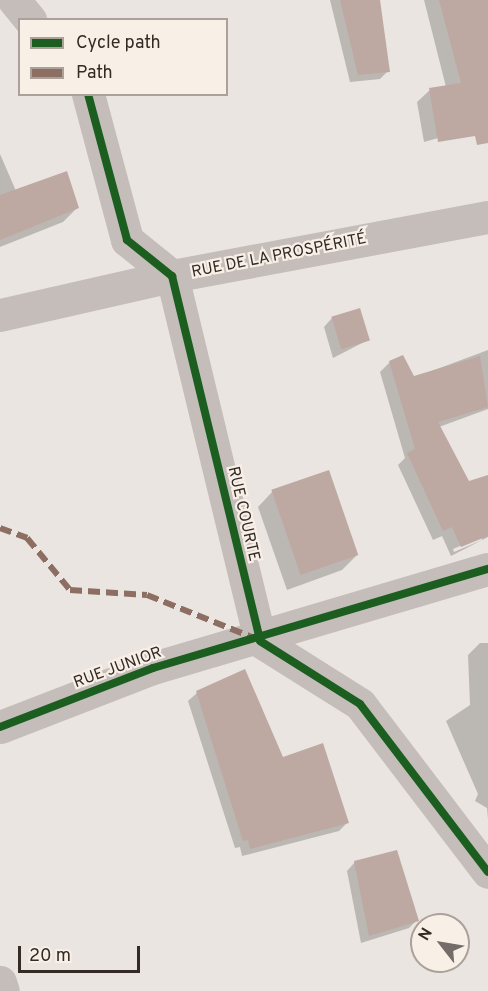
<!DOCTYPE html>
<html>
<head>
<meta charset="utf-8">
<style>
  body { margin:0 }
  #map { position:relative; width:488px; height:991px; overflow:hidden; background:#eae5e0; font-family:Overpass,sans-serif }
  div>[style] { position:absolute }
  .shadow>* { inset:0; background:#0003 }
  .building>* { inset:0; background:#bda9a2; transform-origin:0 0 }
  .minor>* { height:33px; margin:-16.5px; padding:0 16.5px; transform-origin:16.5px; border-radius:16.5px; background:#c4bdb9 }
  .quiet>* { height:6px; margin-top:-3px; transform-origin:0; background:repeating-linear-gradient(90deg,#8d6e63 0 12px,transparent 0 18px) }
  .cycleway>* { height:8px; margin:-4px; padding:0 4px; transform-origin:4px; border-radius:4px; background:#1b5e20 }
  span { translate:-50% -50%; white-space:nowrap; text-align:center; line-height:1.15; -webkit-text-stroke:4.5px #f8efe7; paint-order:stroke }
  .street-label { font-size:16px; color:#342b27 }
  .legend { position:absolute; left:18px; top:18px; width:210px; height:78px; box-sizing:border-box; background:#f8efe7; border:2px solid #aaa19a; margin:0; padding:8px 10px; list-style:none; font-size:18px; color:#342b27 }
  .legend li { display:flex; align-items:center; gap:12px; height:30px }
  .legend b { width:30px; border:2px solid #aaa19a }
  .north { position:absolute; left:410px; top:913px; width:60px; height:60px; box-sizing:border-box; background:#f8efe7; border:2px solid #aaa19a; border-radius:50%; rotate:301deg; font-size:16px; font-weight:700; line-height:24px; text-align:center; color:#342b27 }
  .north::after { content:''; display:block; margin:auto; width:21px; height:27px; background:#746c68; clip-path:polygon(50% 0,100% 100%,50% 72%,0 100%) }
  .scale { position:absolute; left:18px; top:946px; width:122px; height:27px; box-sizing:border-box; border:3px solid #342b27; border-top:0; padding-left:8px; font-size:18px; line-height:21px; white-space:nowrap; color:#342b27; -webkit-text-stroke:4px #f8efe7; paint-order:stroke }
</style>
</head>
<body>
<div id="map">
  <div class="shadow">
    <div style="clip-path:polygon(330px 0,379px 0,388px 71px,380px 79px,350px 82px)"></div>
    <div style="clip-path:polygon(424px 0,488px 0,488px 124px,424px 142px,417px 102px,430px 90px,446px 87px)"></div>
    <div style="clip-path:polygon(0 154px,16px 191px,78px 207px,63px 222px,0 247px)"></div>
    <div style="clip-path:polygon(332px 318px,368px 340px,333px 358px,324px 327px)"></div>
    <div style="clip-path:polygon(evenodd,488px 350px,488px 409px,439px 427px,468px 483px,488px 476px,488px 537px,451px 556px,442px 536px,433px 540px,398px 465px,405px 458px,380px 372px,390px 362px,413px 378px,488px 350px,482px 537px,482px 540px,454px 552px,453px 549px,482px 537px)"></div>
    <div style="clip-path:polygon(328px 472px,357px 555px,342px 570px,287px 590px,258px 507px,272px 492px)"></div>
    <div style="clip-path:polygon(480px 643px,488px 643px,488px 819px,487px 808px,475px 801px,478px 794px,446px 721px,470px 705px,468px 655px)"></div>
    <div style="clip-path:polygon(197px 693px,282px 758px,347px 823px,339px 831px,242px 856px,240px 847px,235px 848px,188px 701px)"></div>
    <div style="clip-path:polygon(355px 862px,417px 920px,409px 928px,361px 943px,347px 871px)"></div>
  </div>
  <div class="building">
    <div style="clip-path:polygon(340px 0,380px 0,390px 72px,358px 75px)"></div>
    <div style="clip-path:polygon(439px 0,488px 0,488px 143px,477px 145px,475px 136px,438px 142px,429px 88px,461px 83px)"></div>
    <div style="clip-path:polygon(67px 171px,79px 208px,0 240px,0 195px)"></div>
    <div style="left:360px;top:308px;width:34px;height:30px;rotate:73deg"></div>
    <div style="clip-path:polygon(403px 355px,414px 376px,480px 356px,488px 407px,438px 422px,469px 481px,488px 475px,488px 536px,461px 547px,452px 527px,443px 531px,407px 453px,415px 449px,389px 361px)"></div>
    <div style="left:329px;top:470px;width:90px;height:61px;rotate:71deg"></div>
    <div style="clip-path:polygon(245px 669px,283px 757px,323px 743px,349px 823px,250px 849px,248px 840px,243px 841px,196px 691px)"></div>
    <div style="clip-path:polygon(397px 850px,419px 921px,369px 936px,354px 861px)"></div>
  </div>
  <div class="minor">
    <div style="left:14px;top:0;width:26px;rotate:51deg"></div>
    <div style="left:88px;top:94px;width:151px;rotate:75deg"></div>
    <div style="left:127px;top:240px;width:58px;rotate:38.7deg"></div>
    <div style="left:172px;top:276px;width:375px;rotate:76.4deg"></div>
    <div style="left:260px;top:641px;width:118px;rotate:32.2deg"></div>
    <div style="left:360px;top:704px;width:211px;rotate:52.7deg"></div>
    <div style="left:0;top:315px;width:176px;rotate:-12.8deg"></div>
    <div style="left:172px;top:276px;width:321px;rotate:-10.6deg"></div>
    <div style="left:0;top:727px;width:164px;rotate:-21.1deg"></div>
    <div style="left:153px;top:668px;width:349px;rotate:-16.5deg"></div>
    <div style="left:0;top:982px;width:9px;rotate:72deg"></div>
  </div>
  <div class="quiet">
    <div style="left:0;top:528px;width:29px;rotate:20deg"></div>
    <div style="left:27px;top:538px;width:67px;rotate:50.4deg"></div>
    <div style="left:70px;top:590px;width:77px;rotate:3.7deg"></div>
    <div style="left:147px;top:595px;width:115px;rotate:21.9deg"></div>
  </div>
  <div class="cycleway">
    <div style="left:88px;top:94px;width:151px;rotate:75deg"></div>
    <div style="left:127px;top:240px;width:58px;rotate:38.7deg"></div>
    <div style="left:172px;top:276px;width:375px;rotate:76.4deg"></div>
    <div style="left:260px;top:641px;width:118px;rotate:32.2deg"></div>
    <div style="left:360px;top:704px;width:211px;rotate:52.7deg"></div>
    <div style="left:0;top:727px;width:164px;rotate:-21.1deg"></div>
    <div style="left:153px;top:668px;width:349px;rotate:-16.5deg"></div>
  </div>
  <div class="street-label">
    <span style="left:279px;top:256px;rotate:-11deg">RUE DE LA PROSPÉRITÉ</span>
    <span style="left:243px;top:514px;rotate:77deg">RUE COURTE</span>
    <span style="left:118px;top:668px;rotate:-20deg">RUE JUNIOR</span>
  </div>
  <ul class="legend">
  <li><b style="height:8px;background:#1b5e20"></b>Cycle path</li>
  <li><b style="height:8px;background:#8d6e63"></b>Path</li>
  </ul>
  <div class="north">N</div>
  <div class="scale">20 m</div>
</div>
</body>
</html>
